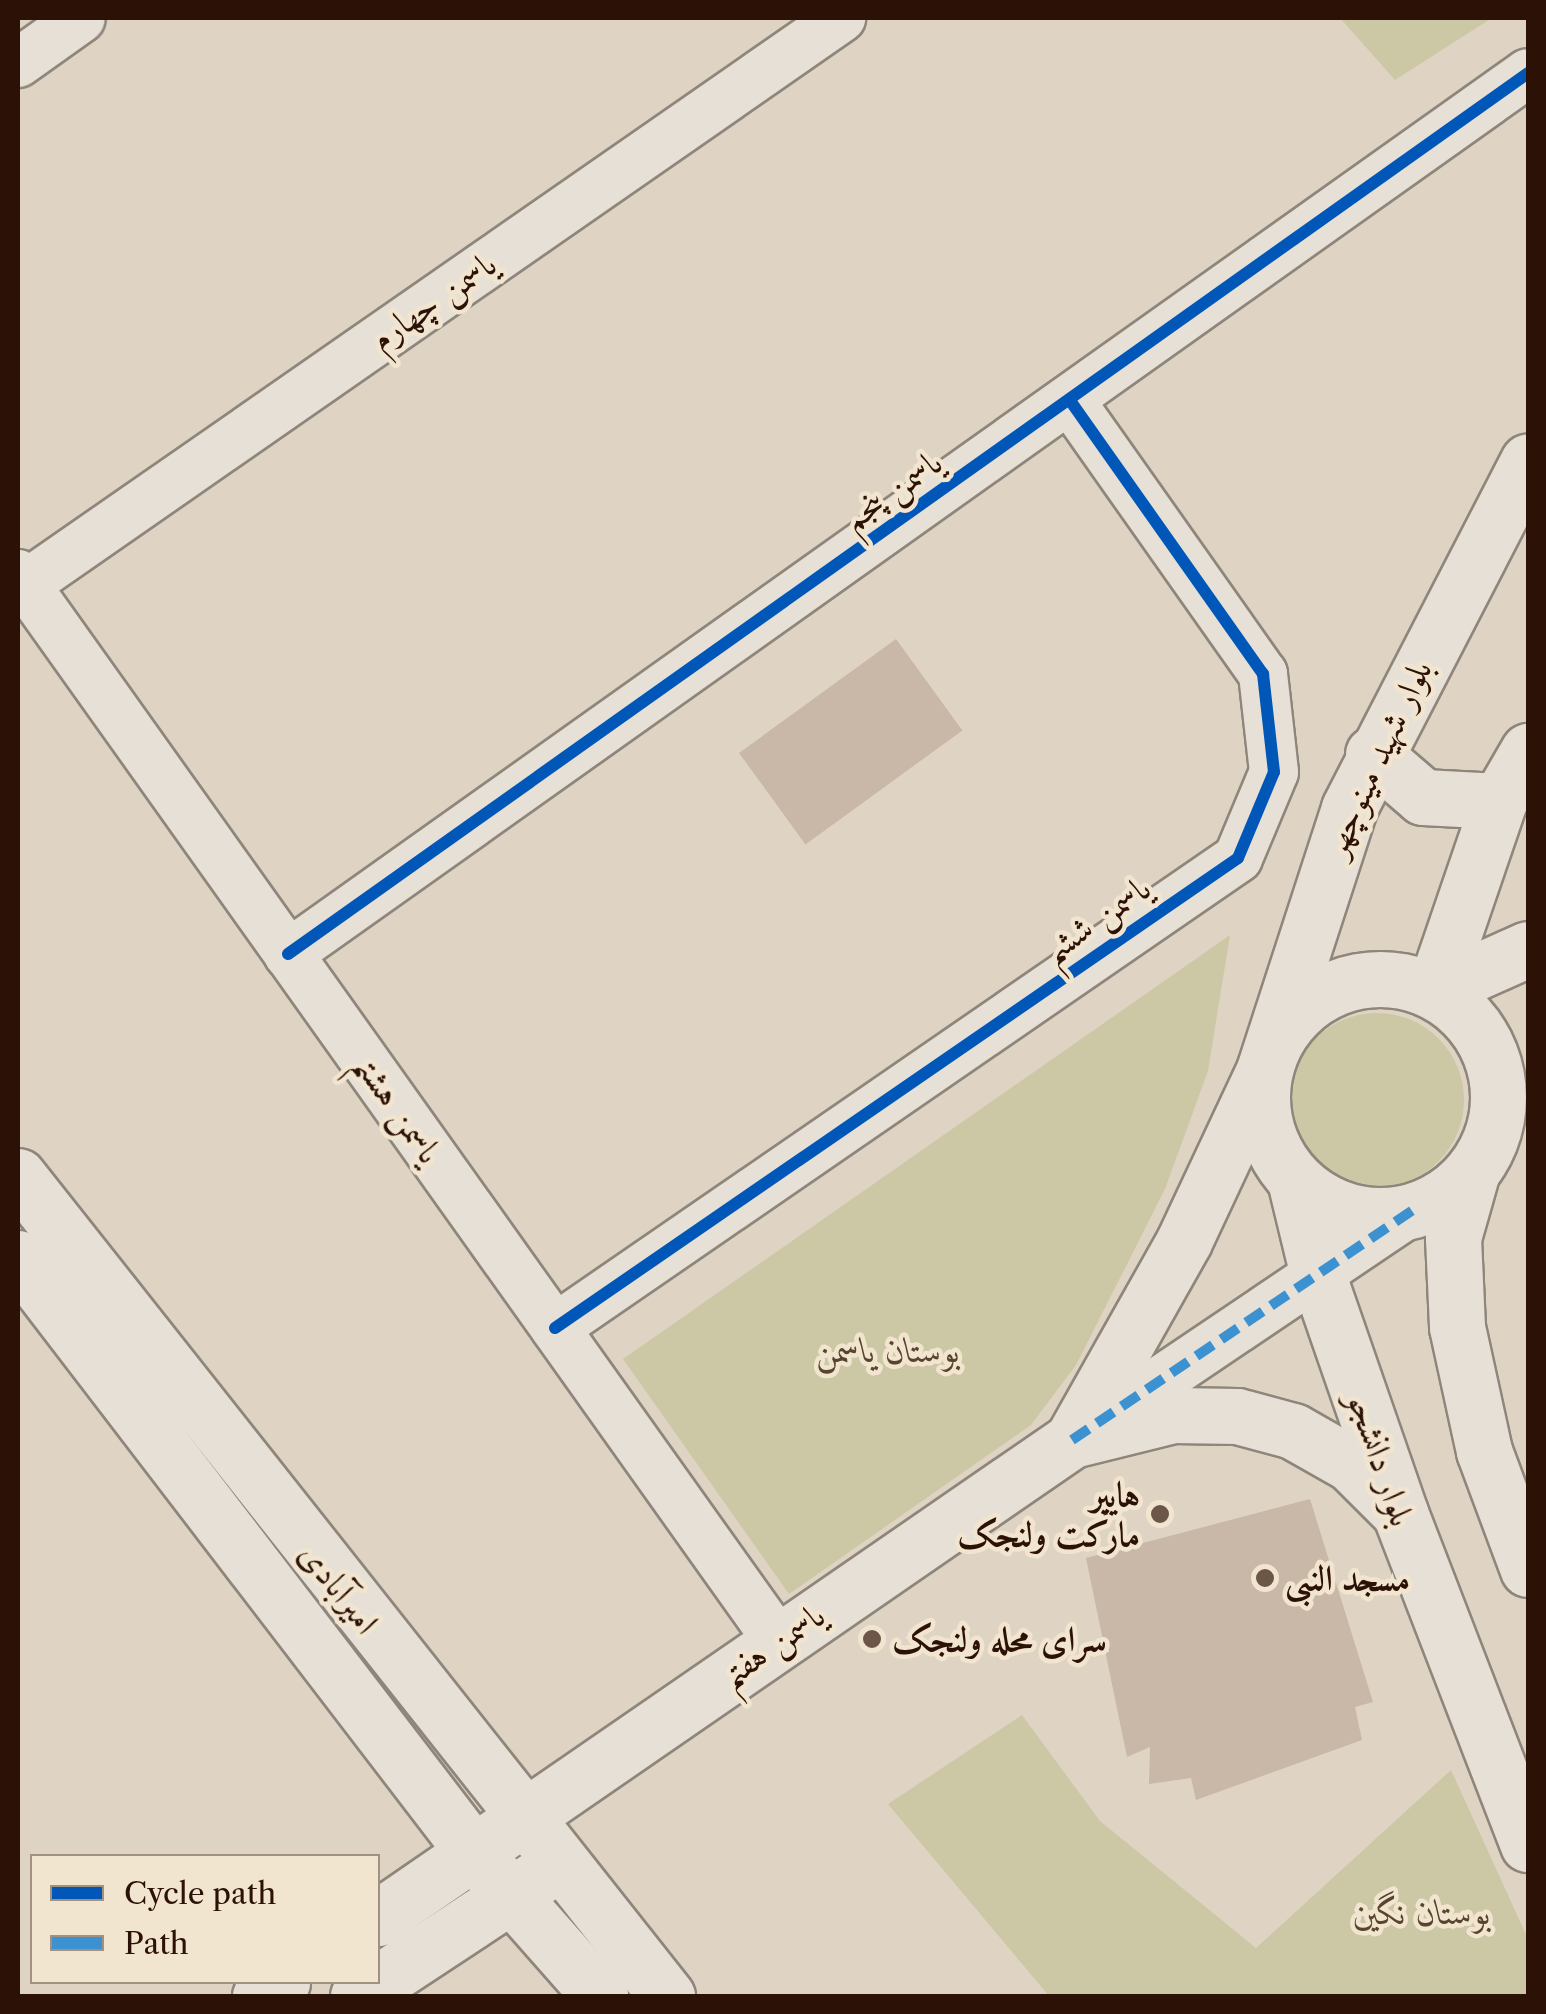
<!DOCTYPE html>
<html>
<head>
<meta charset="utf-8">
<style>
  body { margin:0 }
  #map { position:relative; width:1546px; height:2014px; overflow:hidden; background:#dfd4c3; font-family:"Libre Caslon Text",Amiri,serif }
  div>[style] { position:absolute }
  .green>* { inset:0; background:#ccc7a4 }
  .round { border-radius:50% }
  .building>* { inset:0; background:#c9b7a8; transform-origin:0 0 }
  .roads { filter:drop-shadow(2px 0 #8f867b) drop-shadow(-2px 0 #8f867b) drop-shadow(0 2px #8f867b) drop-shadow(0 -2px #8f867b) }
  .street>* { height:48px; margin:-24px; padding:0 24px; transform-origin:24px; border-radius:24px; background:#e6e0d7 }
  .secondary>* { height:55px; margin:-27.5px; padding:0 27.5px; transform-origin:27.5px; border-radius:27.5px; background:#e6e0d7 }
  .secondary>.ring { margin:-27.5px; padding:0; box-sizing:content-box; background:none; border:55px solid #e6e0d7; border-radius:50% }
  .quiet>* { height:10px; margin-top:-5px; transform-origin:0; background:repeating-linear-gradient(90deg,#3c92d1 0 20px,transparent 0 30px) }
  .cycleway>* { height:12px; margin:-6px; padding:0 6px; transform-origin:6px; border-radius:6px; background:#0057b8 }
  .dots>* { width:28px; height:28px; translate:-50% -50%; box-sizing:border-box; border:5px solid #f2e5d0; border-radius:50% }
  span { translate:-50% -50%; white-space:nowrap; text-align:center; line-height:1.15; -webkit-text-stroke:9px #f2e5d0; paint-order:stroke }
  .street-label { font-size:35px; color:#2c1206 }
  .park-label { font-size:35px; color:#57452e; font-style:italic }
  .poi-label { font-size:35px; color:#2c1206; font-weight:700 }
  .right { translate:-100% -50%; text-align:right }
  .left { translate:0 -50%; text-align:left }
  .frame { position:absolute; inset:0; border:20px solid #2c1206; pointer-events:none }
  .legend { position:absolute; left:30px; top:1854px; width:350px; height:130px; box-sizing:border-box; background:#f2e5d0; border:2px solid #a3917f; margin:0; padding:12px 18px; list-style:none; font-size:30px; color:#2c1206 }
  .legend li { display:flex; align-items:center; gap:20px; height:50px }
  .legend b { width:50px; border:2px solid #a3917f }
</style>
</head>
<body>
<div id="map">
  <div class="green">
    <div style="clip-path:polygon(1340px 18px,1492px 18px,1395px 80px)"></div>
    <div style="clip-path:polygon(1230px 935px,1208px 1071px,1165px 1189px,1076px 1365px,1031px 1425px,789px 1594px,623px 1359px)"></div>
    <div class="round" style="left:1290px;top:1013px;width:174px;height:174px"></div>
    <div style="clip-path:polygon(1022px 1715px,1100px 1821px,1256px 1948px,1451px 1770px,1528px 1939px,1528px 1996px,1049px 1996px,888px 1804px)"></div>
  </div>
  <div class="building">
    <div style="left:896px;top:639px;width:113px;height:194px;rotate:54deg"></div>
    <div style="clip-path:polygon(1310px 1499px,1373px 1702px,1355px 1707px,1362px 1740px,1196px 1800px,1191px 1778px,1149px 1784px,1150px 1747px,1127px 1757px,1086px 1558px)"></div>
  </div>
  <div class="roads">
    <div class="street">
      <div style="left:18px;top:63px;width:77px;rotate:-35.5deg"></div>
      <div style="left:18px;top:574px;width:1310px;rotate:54.54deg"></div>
      <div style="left:25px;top:585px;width:994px;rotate:-34.79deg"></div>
      <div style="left:288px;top:954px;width:1521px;rotate:-35.39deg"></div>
      <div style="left:555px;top:1328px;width:829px;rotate:-34.53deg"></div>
      <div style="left:1238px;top:858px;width:93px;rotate:-67.3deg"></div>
      <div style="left:1274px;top:772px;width:99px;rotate:-96.4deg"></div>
      <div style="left:1263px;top:674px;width:335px;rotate:-125.2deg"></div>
      <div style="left:1087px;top:1430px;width:393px;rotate:-34deg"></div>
    </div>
    <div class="secondary">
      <div style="left:1373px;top:754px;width:66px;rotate:40.7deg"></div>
      <div style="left:1423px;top:797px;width:76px;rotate:3deg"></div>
      <div class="ring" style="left:1262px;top:979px;width:181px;height:181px"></div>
      <div style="left:1434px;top:991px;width:201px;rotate:-71.1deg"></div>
      <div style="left:1499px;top:801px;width:58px;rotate:-59.9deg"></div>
      <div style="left:1434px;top:991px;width:103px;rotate:-24.1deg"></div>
      <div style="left:1472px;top:1171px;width:70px;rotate:105.8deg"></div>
      <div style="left:1453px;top:1238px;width:89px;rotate:87.4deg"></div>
      <div style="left:1457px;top:1327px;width:127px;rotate:77.7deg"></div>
      <div style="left:1484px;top:1451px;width:126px;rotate:69.6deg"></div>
      <div style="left:18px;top:1176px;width:1046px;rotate:51.64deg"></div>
      <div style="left:1295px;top:1180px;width:102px;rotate:76.4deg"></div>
      <div style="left:1319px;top:1279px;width:248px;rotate:70.9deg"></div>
      <div style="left:1400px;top:1513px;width:355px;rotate:68.9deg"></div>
      <div style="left:18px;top:1258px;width:750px;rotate:52.53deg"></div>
      <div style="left:474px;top:1853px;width:191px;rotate:48.6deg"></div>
      <div style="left:1072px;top:1440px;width:228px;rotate:-60.6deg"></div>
      <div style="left:1184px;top:1241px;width:189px;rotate:-64.9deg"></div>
      <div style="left:1264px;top:1070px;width:275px;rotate:-72deg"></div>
      <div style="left:1349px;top:808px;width:390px;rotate:-62.7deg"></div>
      <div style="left:378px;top:1918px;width:843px;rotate:-34.56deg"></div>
      <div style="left:1072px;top:1440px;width:104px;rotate:-13.9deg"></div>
      <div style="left:1173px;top:1415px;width:64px;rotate:0.9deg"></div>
      <div style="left:1237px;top:1416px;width:58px;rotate:15deg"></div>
      <div style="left:1293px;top:1431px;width:67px;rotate:29.6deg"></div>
      <div style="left:1351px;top:1464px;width:69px;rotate:45deg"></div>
      <div style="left:260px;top:1996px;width:26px;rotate:-32deg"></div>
      <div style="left:358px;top:1996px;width:222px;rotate:-33.4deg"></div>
    </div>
  </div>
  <div class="quiet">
    <div style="left:1072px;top:1440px;width:411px;rotate:-34deg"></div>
  </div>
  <div class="cycleway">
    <div style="left:288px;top:954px;width:1521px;rotate:-35.39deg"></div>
    <div style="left:555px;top:1328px;width:829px;rotate:-34.53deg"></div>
    <div style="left:1238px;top:858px;width:93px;rotate:-67.3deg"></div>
    <div style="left:1274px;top:772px;width:99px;rotate:-96.4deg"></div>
    <div style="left:1263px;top:674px;width:335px;rotate:-125.2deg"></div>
  </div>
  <div class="dots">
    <div style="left:1160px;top:1514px;background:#6b5648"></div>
    <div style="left:1265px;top:1578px;background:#6b5648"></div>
    <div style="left:872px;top:1639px;background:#6b5648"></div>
  </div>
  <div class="street-label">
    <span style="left:433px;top:301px;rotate:-35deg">یاسمن چهارم</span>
    <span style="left:892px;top:490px;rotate:-35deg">یاسمن پنجم</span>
    <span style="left:1377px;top:758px;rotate:-65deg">بلوار شهید مینوچهر</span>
    <span style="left:1096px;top:919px;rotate:-35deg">یاسمن ششم</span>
    <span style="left:398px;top:1108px;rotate:55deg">یاسمن هشتم</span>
    <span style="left:1381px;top:1459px;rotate:71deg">بلوار دانشجو</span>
    <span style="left:339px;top:1588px;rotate:52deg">امیرآبادی</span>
    <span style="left:772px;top:1645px;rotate:-35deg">یاسمن هفتم</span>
  </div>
  <div class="park-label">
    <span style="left:888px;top:1350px">بوستان یاسمن</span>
    <span style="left:1422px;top:1912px">بوستان نگین</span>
  </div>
  <div class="poi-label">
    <span class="right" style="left:1140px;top:1514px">هایپر<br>مارکت ولنجک</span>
    <span class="left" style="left:1285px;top:1578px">مسجد النبی</span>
    <span class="left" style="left:892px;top:1639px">سرای محله ولنجک</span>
  </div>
  <div class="frame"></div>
  <ul class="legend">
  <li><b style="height:12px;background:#0057b8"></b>Cycle path</li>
  <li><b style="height:12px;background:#3c92d1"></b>Path</li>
  </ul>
</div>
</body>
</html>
